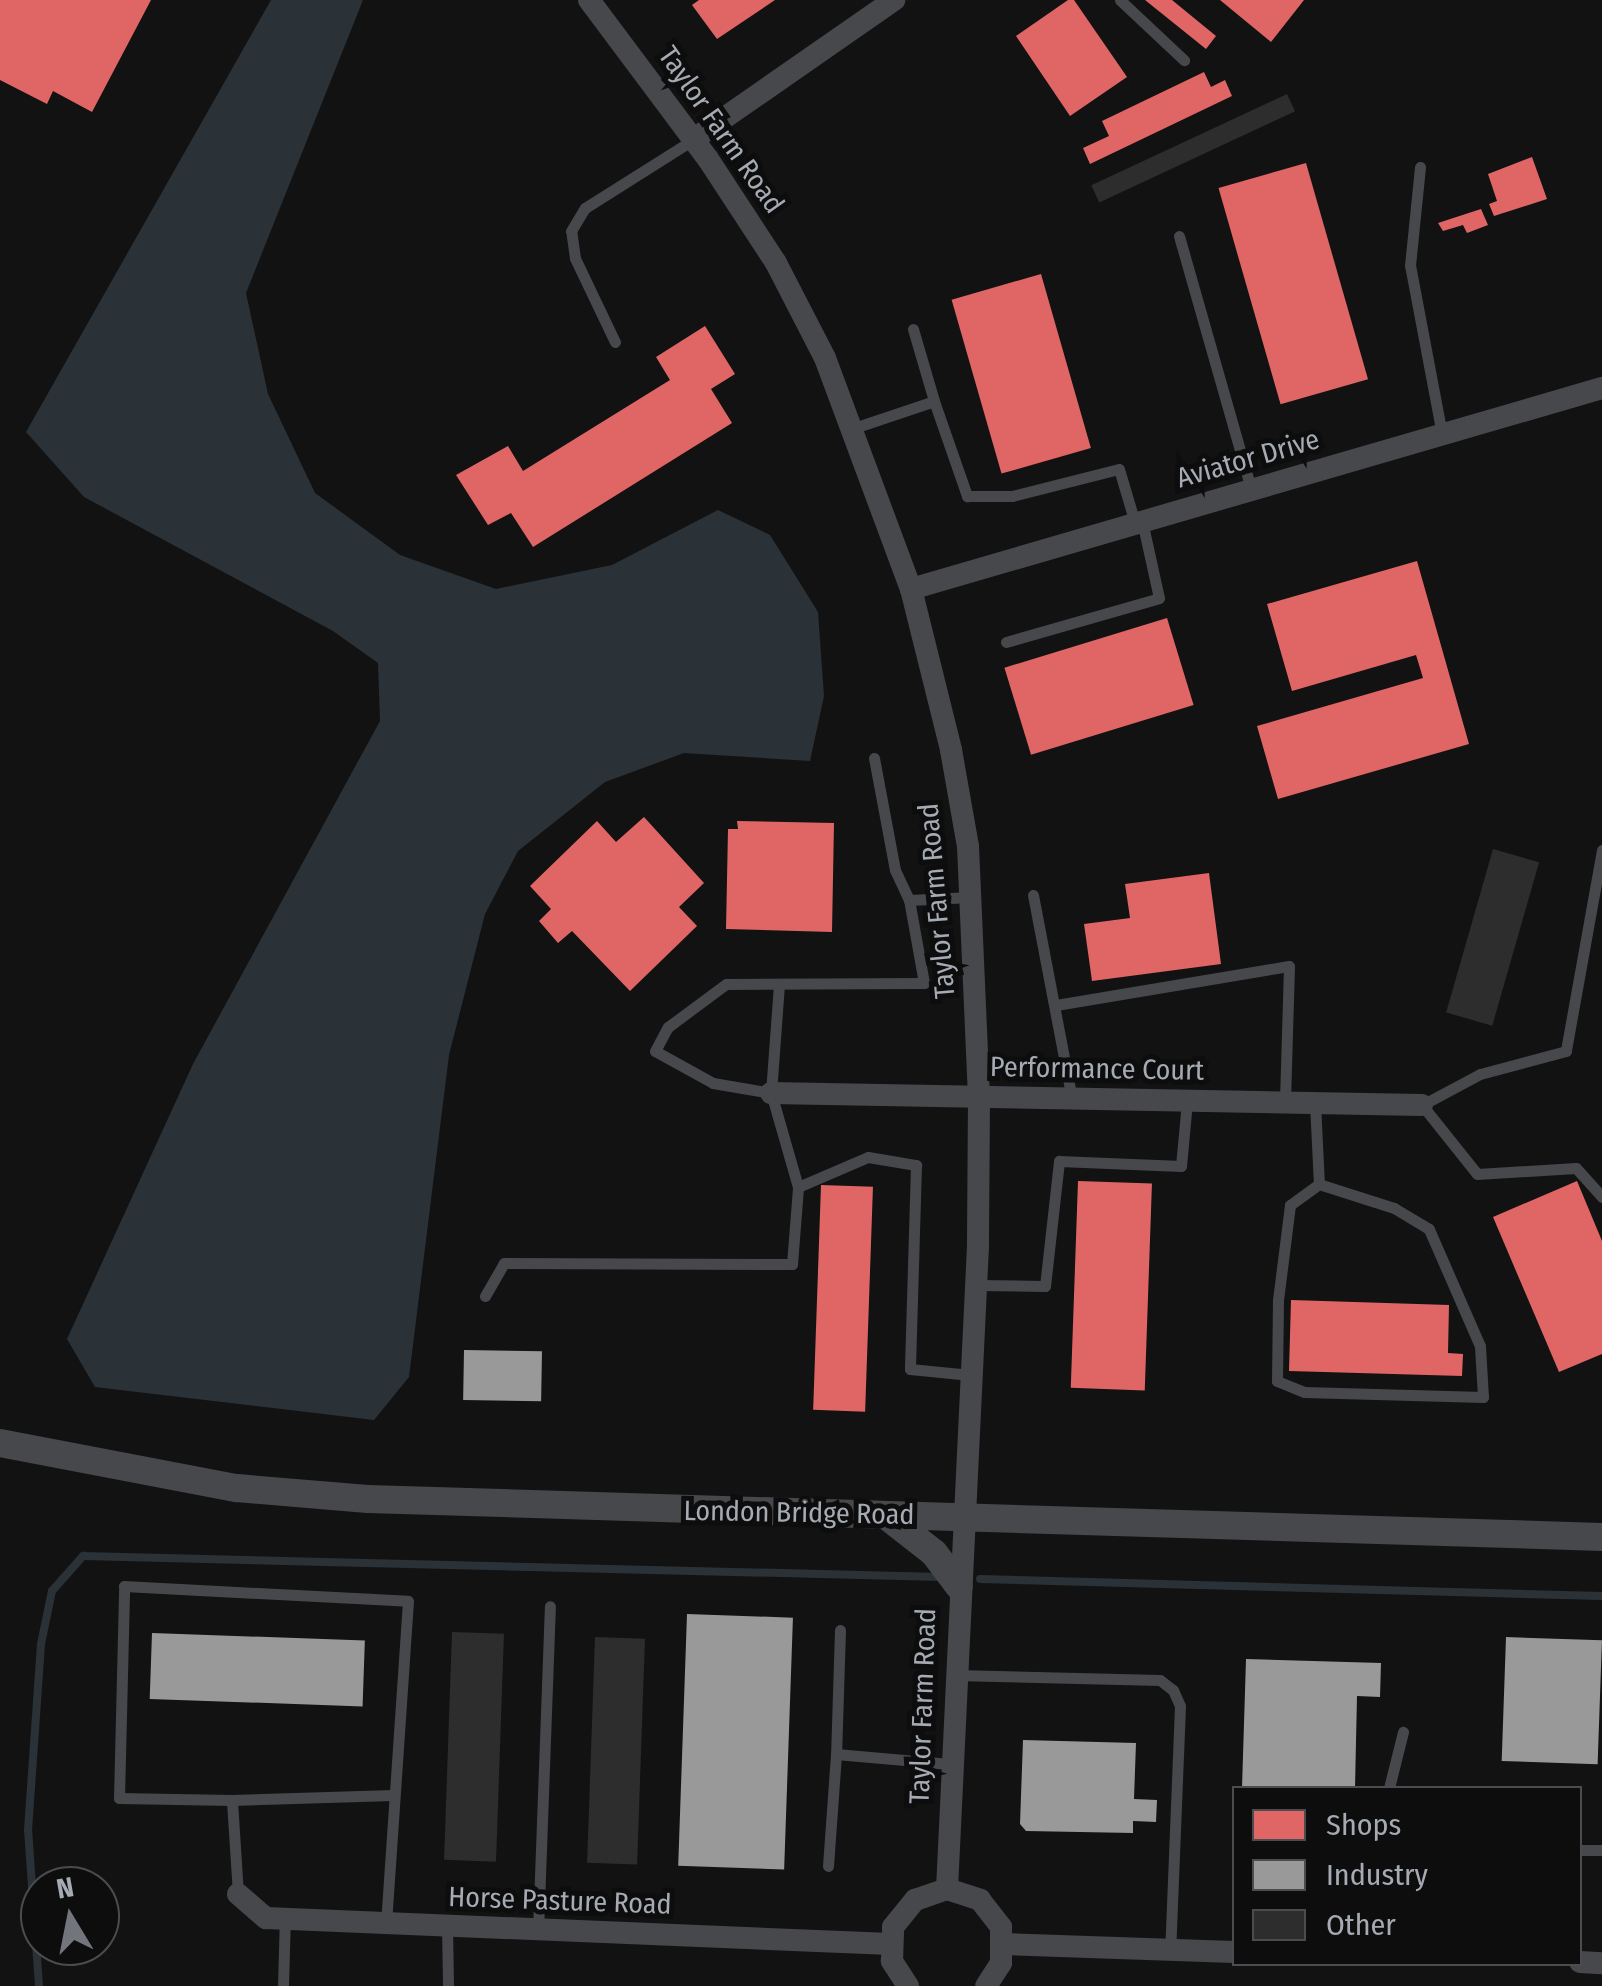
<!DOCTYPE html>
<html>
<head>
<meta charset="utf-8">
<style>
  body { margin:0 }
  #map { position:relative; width:1602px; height:1986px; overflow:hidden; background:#121213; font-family:"Fira Sans Condensed",sans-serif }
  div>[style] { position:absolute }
  .water>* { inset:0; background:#2a3237 }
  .shops>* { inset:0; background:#e06666; transform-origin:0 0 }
  .industry>* { inset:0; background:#999; transform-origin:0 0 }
  .stream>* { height:8px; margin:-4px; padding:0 4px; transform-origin:4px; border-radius:4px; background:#2a3237 }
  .building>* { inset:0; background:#2d2d2e; transform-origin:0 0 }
  .service>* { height:11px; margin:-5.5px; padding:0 5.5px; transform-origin:5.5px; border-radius:5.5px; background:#47484b }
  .minor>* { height:22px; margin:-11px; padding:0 11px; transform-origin:11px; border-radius:11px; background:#47484b }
  .tertiary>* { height:28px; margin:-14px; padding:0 14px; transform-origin:14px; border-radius:14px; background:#47484b }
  span { translate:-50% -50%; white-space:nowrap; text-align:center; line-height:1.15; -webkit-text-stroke:10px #0d0d0e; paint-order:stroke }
  .street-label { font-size:28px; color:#a5aab3 }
  .legend { position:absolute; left:1232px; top:1786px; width:350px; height:180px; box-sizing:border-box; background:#0d0d0e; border:2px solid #4a4c50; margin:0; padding:12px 18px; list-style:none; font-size:30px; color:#a5aab3 }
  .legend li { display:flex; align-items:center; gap:20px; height:50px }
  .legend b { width:50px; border:2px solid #4a4c50 }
  .north { position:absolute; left:20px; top:1866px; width:100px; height:100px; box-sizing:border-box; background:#0d0d0e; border:2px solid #4a4c50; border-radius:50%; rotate:350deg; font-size:28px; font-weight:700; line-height:40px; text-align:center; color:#a5aab3 }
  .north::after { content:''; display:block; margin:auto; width:35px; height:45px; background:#72757b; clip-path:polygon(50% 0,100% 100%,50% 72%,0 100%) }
</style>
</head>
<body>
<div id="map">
  <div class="water">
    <div style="clip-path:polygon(271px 0,363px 0,246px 293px,268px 394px,315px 493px,400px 555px,496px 589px,612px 565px,718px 510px,770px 535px,818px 612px,824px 696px,810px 761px,684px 753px,605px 782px,518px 851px,485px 914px,449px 1055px,409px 1377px,374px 1420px,95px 1387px,67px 1339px,193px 1064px,380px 721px,378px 663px,333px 631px,84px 497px,26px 432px)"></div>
  </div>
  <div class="shops">
    <div style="clip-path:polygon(0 0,151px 0,92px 112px,53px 91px,47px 104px,0 80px)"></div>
    <div style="clip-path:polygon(699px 0,775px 0,717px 39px,692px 5px)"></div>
    <div style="clip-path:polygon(1068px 0,1074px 0,1127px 77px,1070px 116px,1016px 36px)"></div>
    <div style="clip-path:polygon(1145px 0,1172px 0,1216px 36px,1206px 49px)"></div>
    <div style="clip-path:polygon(1220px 0,1304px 0,1271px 42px)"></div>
    <div style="clip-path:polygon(1204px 72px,1211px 87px,1225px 80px,1232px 96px,1090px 164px,1083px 148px,1109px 136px,1102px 121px)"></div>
    <div style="clip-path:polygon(1532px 157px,1547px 199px,1494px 216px,1489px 204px,1497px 201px,1488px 174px)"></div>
    <div style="left:1306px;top:163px;width:225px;height:91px;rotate:74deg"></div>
    <div style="clip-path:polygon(1481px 209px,1488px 225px,1467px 233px,1463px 225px,1443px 231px,1438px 223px)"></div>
    <div style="left:1041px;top:274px;width:181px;height:93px;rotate:74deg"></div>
    <div style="clip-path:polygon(705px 326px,735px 374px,711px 389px,732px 423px,533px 547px,511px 513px,488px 525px,456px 475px,508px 446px,523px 471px,670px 380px,656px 357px)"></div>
    <div style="clip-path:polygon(1417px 561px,1469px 744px,1278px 799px,1257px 726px,1423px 678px,1416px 655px,1292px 691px,1267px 604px)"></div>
    <div style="left:1167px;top:618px;width:91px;height:170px;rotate:73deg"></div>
    <div style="clip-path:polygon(644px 817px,704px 883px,679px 907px,697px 926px,630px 991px,572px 931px,558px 943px,539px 921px,551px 909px,530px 886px,597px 821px,616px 842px)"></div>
    <div style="clip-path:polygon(737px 821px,834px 823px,832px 932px,726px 929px,728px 829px,738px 829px)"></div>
    <div style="clip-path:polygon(1209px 873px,1221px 964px,1092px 981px,1084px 924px,1130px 918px,1125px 884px)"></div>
    <div style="left:1078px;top:1181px;width:74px;height:207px;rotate:2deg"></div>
    <div style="clip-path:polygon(1577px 1181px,1602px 1241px,1602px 1354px,1559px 1372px,1493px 1217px)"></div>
    <div style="left:821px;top:1185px;width:52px;height:225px;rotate:2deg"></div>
    <div style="clip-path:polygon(1291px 1300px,1449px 1305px,1448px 1353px,1463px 1354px,1462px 1376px,1289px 1371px)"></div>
  </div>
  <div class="industry">
    <div style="left:464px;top:1350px;width:78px;height:50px;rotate:1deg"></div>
    <div style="left:687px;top:1614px;width:106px;height:252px;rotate:2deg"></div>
    <div style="left:152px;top:1633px;width:213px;height:66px;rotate:2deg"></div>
    <div style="left:1506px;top:1637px;width:96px;height:124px;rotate:2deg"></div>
    <div style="clip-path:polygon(1246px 1659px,1381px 1663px,1380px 1697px,1357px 1696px,1355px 1788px,1242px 1788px)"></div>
    <div style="clip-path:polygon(1023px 1740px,1136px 1743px,1134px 1799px,1157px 1800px,1156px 1822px,1133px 1821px,1133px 1833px,1026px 1831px,1020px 1824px)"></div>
  </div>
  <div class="stream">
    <div style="left:980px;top:1579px;width:622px;rotate:1.57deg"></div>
    <div style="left:39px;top:1986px;width:156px;rotate:-94deg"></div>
    <div style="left:28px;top:1830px;width:186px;rotate:-86deg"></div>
    <div style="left:41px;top:1644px;width:54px;rotate:-78.3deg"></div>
    <div style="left:52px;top:1591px;width:47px;rotate:-48.5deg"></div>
    <div style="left:83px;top:1556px;width:858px;rotate:1.4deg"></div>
  </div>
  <div class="building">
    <div style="left:1287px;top:94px;width:19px;height:216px;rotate:65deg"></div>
    <div style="left:1493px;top:849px;width:48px;height:170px;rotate:16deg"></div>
    <div style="left:452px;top:1632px;width:52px;height:228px;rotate:2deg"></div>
    <div style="left:595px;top:1637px;width:50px;height:226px;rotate:2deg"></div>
  </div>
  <div class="service">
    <div style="left:1120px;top:0;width:88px;rotate:43.2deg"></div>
    <div style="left:1420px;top:167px;width:99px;rotate:95.8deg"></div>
    <div style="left:1410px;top:265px;width:172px;rotate:79.3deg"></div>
    <div style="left:1179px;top:236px;width:263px;rotate:74.1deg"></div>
    <div style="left:913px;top:329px;width:75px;rotate:73.7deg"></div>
    <div style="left:615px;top:342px;width:93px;rotate:-115.5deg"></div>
    <div style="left:575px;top:258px;width:27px;rotate:-98deg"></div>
    <div style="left:571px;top:231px;width:27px;rotate:-59deg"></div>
    <div style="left:585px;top:208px;width:129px;rotate:-32.3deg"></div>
    <div style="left:854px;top:428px;width:84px;rotate:-18.6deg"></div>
    <div style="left:934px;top:401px;width:101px;rotate:70.8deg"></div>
    <div style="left:967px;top:496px;width:45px"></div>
    <div style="left:1012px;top:496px;width:110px;rotate:-14.2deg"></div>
    <div style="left:1119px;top:469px;width:56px;rotate:73.5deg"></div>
    <div style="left:1006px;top:642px;width:159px;rotate:-16deg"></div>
    <div style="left:1159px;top:598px;width:79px;rotate:-102.4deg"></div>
    <div style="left:874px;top:758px;width:114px;rotate:79.4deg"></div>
    <div style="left:895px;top:870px;width:33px;rotate:65deg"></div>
    <div style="left:1602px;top:850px;width:204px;rotate:100.2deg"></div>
    <div style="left:1566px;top:1051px;width:89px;rotate:165deg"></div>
    <div style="left:1480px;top:1074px;width:66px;rotate:151.9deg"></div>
    <div style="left:1422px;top:1105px;width:88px;rotate:51.4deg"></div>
    <div style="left:1477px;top:1174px;width:99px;rotate:-3.5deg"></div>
    <div style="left:1576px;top:1168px;width:39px;rotate:48deg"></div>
    <div style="left:1033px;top:895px;width:208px;rotate:79.2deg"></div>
    <div style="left:1056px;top:1005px;width:236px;rotate:-9.5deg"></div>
    <div style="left:1289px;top:966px;width:136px;rotate:91.7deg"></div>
    <div style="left:771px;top:1093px;width:59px;rotate:-170.2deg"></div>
    <div style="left:713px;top:1083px;width:66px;rotate:-151.1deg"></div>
    <div style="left:655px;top:1051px;width:27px;rotate:-62deg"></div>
    <div style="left:668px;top:1027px;width:72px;rotate:-36.6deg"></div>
    <div style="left:726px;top:984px;width:198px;rotate:-0.3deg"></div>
    <div style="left:924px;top:983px;width:84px;rotate:-100.2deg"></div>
    <div style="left:909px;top:900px;width:62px;rotate:-2.8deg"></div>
    <div style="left:1315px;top:1103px;width:81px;rotate:87.2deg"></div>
    <div style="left:1319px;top:1184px;width:36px;rotate:144deg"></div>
    <div style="left:1290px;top:1205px;width:96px;rotate:97.2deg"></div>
    <div style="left:1278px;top:1300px;width:81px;rotate:90.7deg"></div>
    <div style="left:1277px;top:1381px;width:29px;rotate:22deg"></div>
    <div style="left:1304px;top:1392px;width:179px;rotate:1.6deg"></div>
    <div style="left:1483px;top:1397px;width:51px;rotate:-93.4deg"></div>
    <div style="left:1480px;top:1346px;width:128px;rotate:-113.6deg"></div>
    <div style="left:1429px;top:1229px;width:41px;rotate:-149deg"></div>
    <div style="left:1394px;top:1208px;width:79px;rotate:-162.3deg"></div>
    <div style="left:798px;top:1187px;width:76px;rotate:-23.2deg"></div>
    <div style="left:868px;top:1157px;width:49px;rotate:9.5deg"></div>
    <div style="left:916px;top:1165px;width:204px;rotate:91.7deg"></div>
    <div style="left:910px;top:1369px;width:61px;rotate:5.6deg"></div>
    <div style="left:976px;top:1285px;width:69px;rotate:0.8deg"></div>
    <div style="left:1045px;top:1286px;width:126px;rotate:-83.6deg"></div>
    <div style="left:1059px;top:1161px;width:122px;rotate:2.3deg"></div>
    <div style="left:1181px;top:1166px;width:65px;rotate:-84.7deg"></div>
    <div style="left:485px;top:1296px;width:38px;rotate:-60deg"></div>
    <div style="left:504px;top:1263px;width:288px;rotate:0.2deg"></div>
    <div style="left:792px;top:1264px;width:77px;rotate:-85.5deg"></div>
    <div style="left:798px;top:1187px;width:98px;rotate:-106deg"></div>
    <div style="left:771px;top:1093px;width:109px;rotate:-85.8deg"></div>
    <div style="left:840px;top:1630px;width:124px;rotate:91.8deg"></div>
    <div style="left:836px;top:1754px;width:114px;rotate:5deg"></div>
    <div style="left:954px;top:1675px;width:206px;rotate:1.4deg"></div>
    <div style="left:1160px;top:1680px;width:16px;rotate:38deg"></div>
    <div style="left:1173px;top:1690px;width:17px;rotate:66deg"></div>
    <div style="left:1180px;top:1706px;width:244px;rotate:92.3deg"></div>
    <div style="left:1389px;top:1788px;width:58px;rotate:-76deg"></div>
    <div style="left:232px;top:1800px;width:161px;rotate:-1.8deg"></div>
    <div style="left:1580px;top:1850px;width:22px"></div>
    <div style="left:828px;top:1866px;width:112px;rotate:-85.9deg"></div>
    <div style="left:238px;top:1894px;width:94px;rotate:-93.7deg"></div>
    <div style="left:232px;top:1800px;width:113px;rotate:-179deg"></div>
    <div style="left:119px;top:1798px;width:212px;rotate:-88.6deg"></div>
    <div style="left:124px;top:1586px;width:284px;rotate:3deg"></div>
    <div style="left:408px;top:1601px;width:324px;rotate:93.9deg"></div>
    <div style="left:447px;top:1926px;width:60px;rotate:89deg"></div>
    <div style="left:538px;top:1931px;width:325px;rotate:-87.9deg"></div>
    <div style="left:283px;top:1986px;width:71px;rotate:-88.4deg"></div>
  </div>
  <div class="minor">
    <div style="left:589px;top:0;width:199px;rotate:53.2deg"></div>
    <div style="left:708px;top:159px;width:124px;rotate:56.8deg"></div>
    <div style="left:776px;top:263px;width:107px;rotate:62.7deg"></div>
    <div style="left:825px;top:358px;width:246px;rotate:69.6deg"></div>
    <div style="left:911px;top:589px;width:166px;rotate:76deg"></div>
    <div style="left:951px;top:750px;width:97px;rotate:80deg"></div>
    <div style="left:968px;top:846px;width:251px;rotate:87.5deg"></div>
    <div style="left:979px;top:1097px;width:149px;rotate:90.4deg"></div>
    <div style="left:978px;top:1246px;width:644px;rotate:92.76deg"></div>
    <div style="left:694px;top:139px;width:244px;rotate:-34.8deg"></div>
    <div style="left:911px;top:589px;width:720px;rotate:-16.22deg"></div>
    <div style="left:771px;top:1093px;width:651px;rotate:1.06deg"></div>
    <div style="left:238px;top:1894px;width:37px;rotate:41deg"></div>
    <div style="left:266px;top:1918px;width:625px;rotate:2.39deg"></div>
    <div style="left:1004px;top:1944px;width:230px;rotate:2deg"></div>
    <div style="left:1580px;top:1962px;width:22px;rotate:3deg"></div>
    <div style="left:908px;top:1986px;width:30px;rotate:-123deg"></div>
    <div style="left:892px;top:1961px;width:34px;rotate:-88deg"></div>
    <div style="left:893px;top:1927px;width:35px;rotate:-51deg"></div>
    <div style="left:915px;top:1900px;width:34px;rotate:-19deg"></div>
    <div style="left:947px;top:1889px;width:35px;rotate:18deg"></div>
    <div style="left:980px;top:1900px;width:34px;rotate:52deg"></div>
    <div style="left:1001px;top:1927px;width:36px;rotate:90deg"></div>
    <div style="left:1001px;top:1963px;width:27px;rotate:123deg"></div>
  </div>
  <div class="tertiary">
    <div style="left:0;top:1443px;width:241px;rotate:10.8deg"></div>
    <div style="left:237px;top:1488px;width:131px;rotate:4.8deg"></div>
    <div style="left:368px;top:1499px;width:1235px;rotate:1.76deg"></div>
    <div style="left:888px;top:1517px;width:58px;rotate:38deg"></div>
    <div style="left:934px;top:1553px;width:41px;rotate:52.9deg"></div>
  </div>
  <div class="street-label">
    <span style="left:721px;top:130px;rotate:55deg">Taylor Farm Road</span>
    <span style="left:1248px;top:459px;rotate:-16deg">Aviator Drive</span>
    <span style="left:937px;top:901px;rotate:-95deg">Taylor Farm Road</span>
    <span style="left:1097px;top:1069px;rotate:1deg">Performance Court</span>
    <span style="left:799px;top:1513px;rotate:1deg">London Bridge Road</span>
    <span style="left:923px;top:1706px;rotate:-88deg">Taylor Farm Road</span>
    <span style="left:560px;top:1901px;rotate:2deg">Horse Pasture Road</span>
  </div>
  <ul class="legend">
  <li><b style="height:28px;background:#e06666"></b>Shops</li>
  <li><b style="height:28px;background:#999"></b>Industry</li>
  <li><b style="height:28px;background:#2d2d2e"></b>Other</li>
  </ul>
  <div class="north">N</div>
</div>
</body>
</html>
